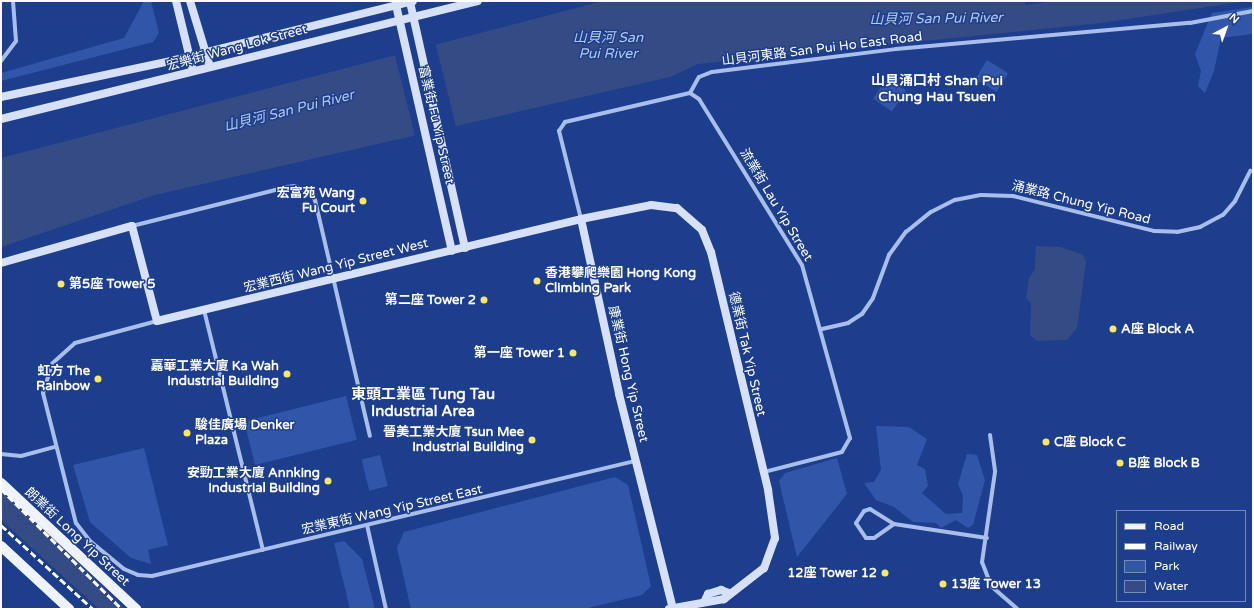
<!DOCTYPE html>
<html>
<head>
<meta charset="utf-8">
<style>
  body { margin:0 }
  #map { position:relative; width:1254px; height:610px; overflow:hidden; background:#1d3e8c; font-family:"Varela Round","Noto Sans TC",sans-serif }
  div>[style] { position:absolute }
  .green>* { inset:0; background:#3156a9; transform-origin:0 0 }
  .water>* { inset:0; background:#344b85 }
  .pier>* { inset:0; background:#1d3e8c; transform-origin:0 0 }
  .street>* { height:4px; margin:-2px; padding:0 2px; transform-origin:2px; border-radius:2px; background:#aabeec }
  .secondary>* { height:8px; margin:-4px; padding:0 4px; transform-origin:4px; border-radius:4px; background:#d6e0f9 }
  .primary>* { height:10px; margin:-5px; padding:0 5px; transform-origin:5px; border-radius:5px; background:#eff3ff }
  .rail>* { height:3px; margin-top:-1.5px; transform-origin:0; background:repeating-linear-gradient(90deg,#fff 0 7px,transparent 0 10px) }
  .dots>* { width:11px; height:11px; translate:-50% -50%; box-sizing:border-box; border:2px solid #1d3e8c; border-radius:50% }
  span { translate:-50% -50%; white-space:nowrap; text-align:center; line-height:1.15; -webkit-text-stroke:3px #1d3e8c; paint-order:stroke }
  .street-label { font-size:13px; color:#fff }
  .poi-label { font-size:13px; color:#fff; font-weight:700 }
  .right { translate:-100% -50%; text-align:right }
  .left { translate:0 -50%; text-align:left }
  .water-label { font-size:14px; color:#b5c9f3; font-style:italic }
  .neighbourhood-label { font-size:14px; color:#fff; font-weight:700 }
  .quarter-label { font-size:15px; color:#fff; font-weight:700 }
  .frame { position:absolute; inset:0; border:2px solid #fff; pointer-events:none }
  .legend { position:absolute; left:1116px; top:510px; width:130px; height:92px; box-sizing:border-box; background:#1d3e8c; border:1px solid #778bba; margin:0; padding:5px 7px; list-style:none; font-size:12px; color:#fff }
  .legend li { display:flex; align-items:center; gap:8px; height:20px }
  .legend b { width:20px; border:1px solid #778bba }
  .north { position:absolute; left:1206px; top:8px; width:40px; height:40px; -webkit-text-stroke:3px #1d3e8c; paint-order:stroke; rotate:41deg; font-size:11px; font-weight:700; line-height:16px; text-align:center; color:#fff }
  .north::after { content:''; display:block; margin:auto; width:14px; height:18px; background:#fff; clip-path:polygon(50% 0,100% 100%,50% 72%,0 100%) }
</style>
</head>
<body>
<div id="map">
  <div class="green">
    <div style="clip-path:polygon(144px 1px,151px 1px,159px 33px,153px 42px,1px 81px,1px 73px,124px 38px)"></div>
    <div style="clip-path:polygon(1253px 7px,1253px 34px,1221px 38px,1214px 71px,1205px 93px,1198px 86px,1201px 71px,1195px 54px,1212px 13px)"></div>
    <div style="left:987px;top:60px;width:25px;height:22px;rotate:32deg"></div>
    <div style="left:887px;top:78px;width:23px;height:25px;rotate:34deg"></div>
    <div style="left:346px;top:396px;width:45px;height:105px;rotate:76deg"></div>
    <div style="clip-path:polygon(876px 426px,909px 427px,927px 439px,917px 465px,925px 469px,928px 486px,922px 493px,946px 514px,962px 513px,963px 496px,958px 484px,967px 454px,977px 455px,985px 480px,973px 525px,968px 528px,956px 520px,941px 528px,936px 523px,913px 522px,894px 507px,876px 500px,864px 483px,874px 482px,881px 470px)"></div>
    <div style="clip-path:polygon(144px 448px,168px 545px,148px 550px,151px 564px,131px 558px,90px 522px,73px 465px)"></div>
    <div style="left:380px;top:455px;width:32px;height:19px;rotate:76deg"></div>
    <div style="clip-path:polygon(837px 458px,847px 494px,797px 557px,779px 481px,785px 473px)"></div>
    <div style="clip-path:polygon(615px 477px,628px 485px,651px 586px,642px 595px,584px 609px,411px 609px,397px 548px,404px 532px)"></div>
    <div style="clip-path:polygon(344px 541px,362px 559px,375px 609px,350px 609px,334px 543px)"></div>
  </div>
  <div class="water">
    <div style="clip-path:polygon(603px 1px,1025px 1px,1025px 5px,1058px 1px,1247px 1px,1101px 23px,698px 64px,670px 77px,155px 195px,1px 247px,1px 158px)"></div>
    <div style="clip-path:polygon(1036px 246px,1061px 247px,1083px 255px,1086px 262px,1077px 328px,1067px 340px,1037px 341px,1030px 335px,1031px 303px,1026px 298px,1029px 278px,1035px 269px)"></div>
    <div style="clip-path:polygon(1px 489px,22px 507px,125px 609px,99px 609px,1px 520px)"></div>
  </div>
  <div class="pier">
    <div style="left:435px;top:42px;width:89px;height:42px;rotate:76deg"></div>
  </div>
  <div class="street">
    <div style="left:1px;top:61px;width:25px;rotate:-53deg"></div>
    <div style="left:16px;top:41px;width:40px;rotate:-94.3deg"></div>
    <div style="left:690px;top:93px;width:18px;rotate:-61deg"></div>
    <div style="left:699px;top:77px;width:14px;rotate:-21deg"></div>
    <div style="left:712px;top:72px;width:185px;rotate:-7.1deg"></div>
    <div style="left:896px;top:49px;width:295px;rotate:-5.1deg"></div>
    <div style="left:1190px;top:23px;width:64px;rotate:-10.8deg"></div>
    <div style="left:581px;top:219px;width:91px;rotate:-104deg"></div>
    <div style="left:559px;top:131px;width:11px;rotate:-56deg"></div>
    <div style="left:565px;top:122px;width:128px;rotate:-13.1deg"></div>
    <div style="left:690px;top:93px;width:11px;rotate:34deg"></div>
    <div style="left:699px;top:99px;width:195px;rotate:58.2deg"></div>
    <div style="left:802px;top:265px;width:180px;rotate:74.5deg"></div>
    <div style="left:850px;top:438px;width:16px;rotate:120deg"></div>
    <div style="left:842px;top:452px;width:81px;rotate:165.6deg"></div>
    <div style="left:132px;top:226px;width:160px;rotate:-14.1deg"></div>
    <div style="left:287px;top:187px;width:8px;rotate:-7deg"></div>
    <div style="left:295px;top:186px;width:17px;rotate:28deg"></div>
    <div style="left:310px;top:194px;width:8px;rotate:50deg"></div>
    <div style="left:315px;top:200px;width:242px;rotate:76.9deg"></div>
    <div style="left:204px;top:310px;width:247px;rotate:76.2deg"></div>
    <div style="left:157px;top:321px;width:85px;rotate:165deg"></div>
    <div style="left:75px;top:343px;width:31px;rotate:138deg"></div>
    <div style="left:52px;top:364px;width:30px;rotate:107deg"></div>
    <div style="left:43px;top:393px;width:134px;rotate:75.8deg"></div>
    <div style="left:76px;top:523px;width:23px;rotate:52deg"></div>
    <div style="left:90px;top:541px;width:44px;rotate:39.5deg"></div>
    <div style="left:124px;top:569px;width:15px;rotate:23deg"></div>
    <div style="left:138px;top:575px;width:14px;rotate:4deg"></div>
    <div style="left:152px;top:576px;width:497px;rotate:-13.4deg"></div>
    <div style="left:822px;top:329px;width:27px;rotate:-13deg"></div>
    <div style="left:848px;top:323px;width:17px;rotate:-33deg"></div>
    <div style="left:862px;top:314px;width:19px;rotate:-55deg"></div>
    <div style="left:873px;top:298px;width:46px;rotate:-69.6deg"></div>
    <div style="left:889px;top:255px;width:29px;rotate:-54deg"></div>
    <div style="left:906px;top:232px;width:32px;rotate:-39deg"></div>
    <div style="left:931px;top:212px;width:27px;rotate:-27deg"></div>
    <div style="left:955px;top:200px;width:26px;rotate:-11deg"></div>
    <div style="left:981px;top:195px;width:32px;rotate:2deg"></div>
    <div style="left:1013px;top:196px;width:145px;rotate:13.9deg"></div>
    <div style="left:1154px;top:231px;width:23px;rotate:2deg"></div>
    <div style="left:1177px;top:232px;width:24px;rotate:-12deg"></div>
    <div style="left:1200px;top:227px;width:26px;rotate:-28deg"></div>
    <div style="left:1223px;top:215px;width:18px;rotate:-49deg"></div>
    <div style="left:1235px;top:201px;width:34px;rotate:-63deg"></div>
    <div style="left:990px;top:435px;width:37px;rotate:82deg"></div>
    <div style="left:995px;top:472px;width:91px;rotate:98.2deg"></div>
    <div style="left:982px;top:562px;width:26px;rotate:69deg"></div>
    <div style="left:991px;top:586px;width:35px;rotate:41deg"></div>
    <div style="left:1px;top:454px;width:20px;rotate:6deg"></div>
    <div style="left:21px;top:456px;width:35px;rotate:-15deg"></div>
    <div style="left:894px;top:524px;width:24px;rotate:145deg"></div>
    <div style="left:874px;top:538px;width:8px;rotate:180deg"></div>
    <div style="left:866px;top:538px;width:18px;rotate:-124deg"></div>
    <div style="left:856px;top:523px;width:14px;rotate:-56deg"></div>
    <div style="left:864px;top:511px;width:6px;rotate:-18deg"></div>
    <div style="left:870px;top:509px;width:28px;rotate:32deg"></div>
    <div style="left:894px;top:524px;width:94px;rotate:8.6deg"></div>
    <div style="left:367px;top:525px;width:86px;rotate:77.3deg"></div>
  </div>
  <div class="secondary">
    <div style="left:176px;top:1px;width:72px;rotate:76.3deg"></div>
    <div style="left:190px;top:1px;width:69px;rotate:73.1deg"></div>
    <div style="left:410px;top:2px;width:252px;rotate:77.4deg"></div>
    <div style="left:396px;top:5px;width:252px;rotate:77.2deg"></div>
    <div style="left:1px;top:97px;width:174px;rotate:-12deg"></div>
    <div style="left:171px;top:61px;width:249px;rotate:-13.9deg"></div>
    <div style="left:1px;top:119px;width:491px;rotate:-13.9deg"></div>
    <div style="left:581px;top:219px;width:179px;rotate:77.7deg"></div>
    <div style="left:619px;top:394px;width:222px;rotate:75.9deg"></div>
    <div style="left:1px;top:263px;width:136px;rotate:-15.8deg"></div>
    <div style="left:132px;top:226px;width:98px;rotate:75.3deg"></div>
    <div style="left:157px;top:321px;width:436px;rotate:-13.5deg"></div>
    <div style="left:581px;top:219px;width:71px;rotate:-11.3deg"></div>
    <div style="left:651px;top:205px;width:26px;rotate:7deg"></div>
    <div style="left:677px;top:208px;width:33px;rotate:41deg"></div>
    <div style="left:702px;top:230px;width:24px;rotate:68deg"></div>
    <div style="left:711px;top:252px;width:245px;rotate:76.5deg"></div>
    <div style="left:768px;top:490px;width:49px;rotate:81.7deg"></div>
    <div style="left:775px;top:538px;width:32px;rotate:110deg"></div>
    <div style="left:764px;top:568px;width:51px;rotate:142.2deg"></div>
    <div style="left:724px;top:599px;width:56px;rotate:169.7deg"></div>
    <div style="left:705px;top:600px;width:7px;rotate:-63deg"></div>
    <div style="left:708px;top:594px;width:14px;rotate:-17deg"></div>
    <div style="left:721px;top:590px;width:9px;rotate:21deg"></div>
  </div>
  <div class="primary">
    <div style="left:1px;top:483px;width:185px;rotate:43deg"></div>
    <div style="left:1px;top:546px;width:93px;rotate:42.8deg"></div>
  </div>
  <div class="rail">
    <div style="left:1px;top:489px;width:170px;rotate:44.8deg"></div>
    <div style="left:1px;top:525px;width:125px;rotate:42.4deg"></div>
  </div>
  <div class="dots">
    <div style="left:363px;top:201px;background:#fce668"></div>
    <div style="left:537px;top:281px;background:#fce668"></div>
    <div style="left:61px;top:284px;background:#fce668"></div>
    <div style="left:484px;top:300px;background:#fce668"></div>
    <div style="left:1113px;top:329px;background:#fce668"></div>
    <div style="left:573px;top:353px;background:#fce668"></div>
    <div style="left:287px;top:374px;background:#fce668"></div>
    <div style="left:98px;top:379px;background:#fce668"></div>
    <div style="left:187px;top:433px;background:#fce668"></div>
    <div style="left:532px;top:440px;background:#fce668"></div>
    <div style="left:1046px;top:442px;background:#fce668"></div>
    <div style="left:1120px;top:463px;background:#fce668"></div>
    <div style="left:328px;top:481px;background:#fce668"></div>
    <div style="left:885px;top:573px;background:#fce668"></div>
    <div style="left:943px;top:584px;background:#fce668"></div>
  </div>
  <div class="street-label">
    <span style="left:237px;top:48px;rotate:-15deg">宏樂街 Wang Lok Street</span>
    <span style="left:822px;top:49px;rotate:-7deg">山貝河東路 San Pui Ho East Road</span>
    <span style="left:436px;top:125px;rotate:77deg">富業街 Fu Yip Street</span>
    <span style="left:1081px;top:203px;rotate:14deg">涌業路 Chung Yip Road</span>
    <span style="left:776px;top:205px;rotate:59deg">流業街 Lau Yip Street</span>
    <span style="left:336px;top:266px;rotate:-14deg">宏業西街 Wang Yip Street West</span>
    <span style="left:747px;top:354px;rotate:77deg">德業街 Tak Yip Street</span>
    <span style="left:628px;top:374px;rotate:77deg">康業街 Hong Yip Street</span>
    <span style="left:392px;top:510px;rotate:-13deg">宏業東街 Wang Yip Street East</span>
    <span style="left:77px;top:537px;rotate:43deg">朗業街 Long Yip Street</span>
  </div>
  <div class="poi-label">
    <span class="right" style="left:355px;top:201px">宏富苑 Wang<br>Fu Court</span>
    <span class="left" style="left:545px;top:281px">香港攀爬樂園 Hong Kong<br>Climbing Park</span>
    <span class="left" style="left:69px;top:284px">第5座 Tower 5</span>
    <span class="right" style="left:476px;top:300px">第二座 Tower 2</span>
    <span class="left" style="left:1121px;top:329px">A座 Block A</span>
    <span class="right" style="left:565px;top:353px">第一座 Tower 1</span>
    <span class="right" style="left:279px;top:374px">嘉華工業大廈 Ka Wah<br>Industrial Building</span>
    <span class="right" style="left:90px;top:379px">虹方 The<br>Rainbow</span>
    <span class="left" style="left:195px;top:433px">駿佳廣場 Denker<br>Plaza</span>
    <span class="right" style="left:524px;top:440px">晉美工業大廈 Tsun Mee<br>Industrial Building</span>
    <span class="left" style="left:1054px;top:442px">C座 Block C</span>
    <span class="left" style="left:1128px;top:463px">B座 Block B</span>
    <span class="right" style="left:320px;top:481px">安勁工業大廈 Annking<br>Industrial Building</span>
    <span class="right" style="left:877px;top:573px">12座 Tower 12</span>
    <span class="left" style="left:951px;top:584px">13座 Tower 13</span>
  </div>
  <div class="water-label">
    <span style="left:936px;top:19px;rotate:-1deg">山貝河 San Pui River</span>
    <span style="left:608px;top:46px">山貝河 San<br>Pui River</span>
    <span style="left:289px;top:111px;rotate:-14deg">山貝河 San Pui River</span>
  </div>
  <div class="neighbourhood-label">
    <span style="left:937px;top:89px">山貝涌口村 Shan Pui<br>Chung Hau Tsuen</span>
  </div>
  <div class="quarter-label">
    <span style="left:423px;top:403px">東頭工業區 Tung Tau<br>Industrial Area</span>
  </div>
  <div class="frame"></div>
  <ul class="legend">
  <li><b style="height:5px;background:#eff3ff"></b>Road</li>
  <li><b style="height:5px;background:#fff"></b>Railway</li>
  <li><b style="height:11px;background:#3156a9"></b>Park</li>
  <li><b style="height:11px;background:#344b85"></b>Water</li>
  </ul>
  <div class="north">N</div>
</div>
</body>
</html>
